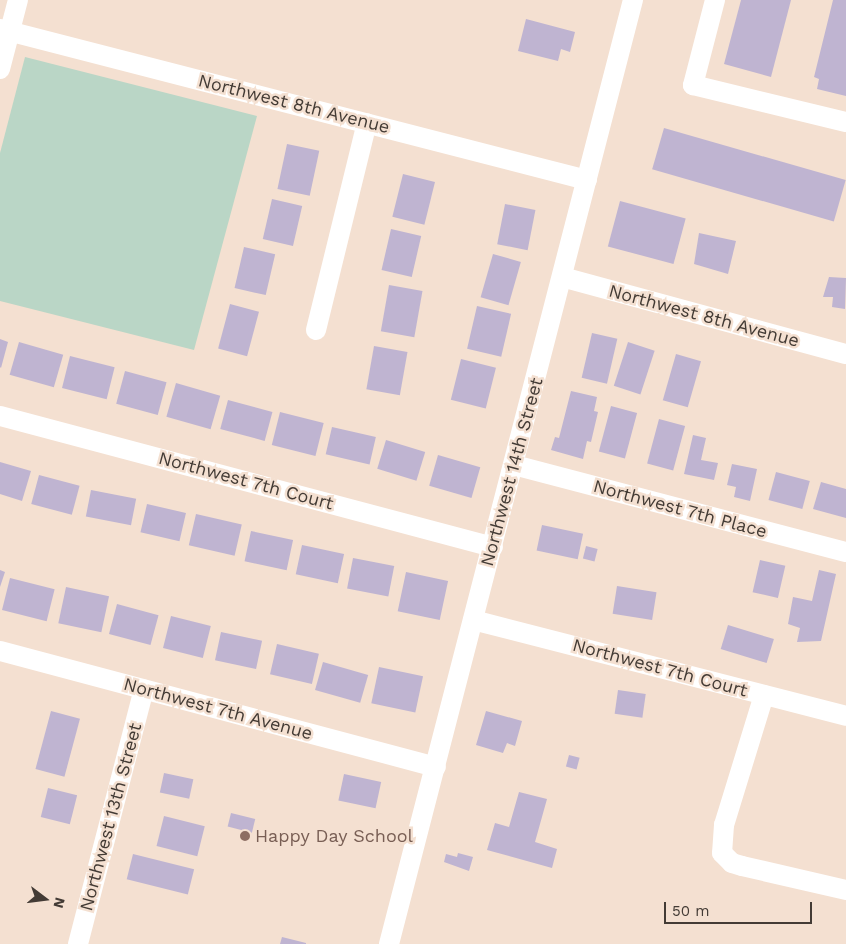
<!DOCTYPE html>
<html>
<head>
<meta charset="utf-8">
<style>
  body { margin:0 }
  #map { position:relative; width:846px; height:944px; overflow:hidden; background:#f4e0d1; font-family:"Work Sans",sans-serif }
  div>[style] { position:absolute }
  .green>* { inset:0; background:#bad6c6 }
  .building>* { inset:0; background:#bfb4d1; transform-origin:0 0 }
  .street>* { height:20px; margin:-10px; padding:0 10px; transform-origin:10px; border-radius:10px; background:#fff }
  .dots>* { width:14px; height:14px; translate:-50% -50%; box-sizing:border-box; border:2px solid #f4e0d1; border-radius:50% }
  span { translate:-50% -50%; white-space:nowrap; text-align:center; line-height:1.15; -webkit-text-stroke:5px #f4e0d1; paint-order:stroke }
  .street-label { font-size:18px; color:#433b35 }
  .education-label { font-size:18px; color:#785e54 }
  .left { translate:0 -50%; text-align:left }
  .north { position:absolute; left:20px; top:874px; width:50px; height:50px; -webkit-text-stroke:4px #f4e0d1; paint-order:stroke; rotate:105deg; font-size:14px; font-weight:700; line-height:20px; text-align:center; color:#433b35 }
  .north::after { content:''; display:block; margin:auto; width:18px; height:22px; background:#433b35; clip-path:polygon(50% 0,100% 100%,50% 72%,0 100%) }
  .scale { position:absolute; left:664px; top:902px; width:148px; height:22px; box-sizing:border-box; border:2px solid #433b35; border-top:0; padding-left:6px; font-size:15px; line-height:18px; white-space:nowrap; color:#433b35; -webkit-text-stroke:4px #f4e0d1; paint-order:stroke }
</style>
</head>
<body>
<div id="map">
  <div class="green">
    <div style="clip-path:polygon(25px 57px,257px 116px,194px 350px,0 301px,0 153px)"></div>
  </div>
  <div class="building">
    <div style="clip-path:polygon(741px 0,791px 0,771px 77px,724px 64px)"></div>
    <div style="clip-path:polygon(833px 0,846px 0,846px 96px,817px 89px,819px 79px,814px 77px)"></div>
    <div style="clip-path:polygon(526px 19px,575px 32px,570px 52px,561px 49px,558px 61px,518px 51px)"></div>
    <div style="left:664px;top:128px;width:189px;height:43px;rotate:16deg"></div>
    <div style="left:287px;top:144px;width:33px;height:46px;rotate:12deg"></div>
    <div style="left:403px;top:174px;width:33px;height:44px;rotate:14deg"></div>
    <div style="left:272px;top:199px;width:31px;height:41px;rotate:13deg"></div>
    <div style="left:620px;top:201px;width:68px;height:47px;rotate:15deg"></div>
    <div style="left:505px;top:204px;width:31px;height:41px;rotate:11deg"></div>
    <div style="left:391px;top:229px;width:31px;height:42px;rotate:13deg"></div>
    <div style="clip-path:polygon(699px 233px,736px 241px,728px 274px,694px 264px)"></div>
    <div style="left:244px;top:247px;width:32px;height:42px;rotate:13deg"></div>
    <div style="left:493px;top:254px;width:29px;height:45px;rotate:16deg"></div>
    <div style="clip-path:polygon(829px 277px,846px 278px,845px 309px,832px 307px,833px 297px,823px 297px)"></div>
    <div style="left:389px;top:285px;width:34px;height:47px;rotate:10deg"></div>
    <div style="left:230px;top:304px;width:30px;height:46px;rotate:15deg"></div>
    <div style="left:477px;top:306px;width:35px;height:44px;rotate:13deg"></div>
    <div style="left:592px;top:333px;width:26px;height:46px;rotate:13deg"></div>
    <div style="clip-path:polygon(0 339px,8px 342px,1px 368px,0 367px)"></div>
    <div style="left:19px;top:342px;width:46px;height:34px;rotate:16deg"></div>
    <div style="left:628px;top:342px;width:28px;height:46px;rotate:18deg"></div>
    <div style="left:374px;top:346px;width:34px;height:44px;rotate:10deg"></div>
    <div style="left:676px;top:354px;width:26px;height:48px;rotate:16deg"></div>
    <div style="left:70px;top:356px;width:46px;height:33px;rotate:14deg"></div>
    <div style="left:461px;top:359px;width:36px;height:42px;rotate:14deg"></div>
    <div style="left:125px;top:371px;width:43px;height:34px;rotate:15deg"></div>
    <div style="left:176px;top:383px;width:46px;height:35px;rotate:16deg"></div>
    <div style="clip-path:polygon(571px 391px,597px 397px,594px 411px,598px 412px,591px 442px,587px 441px,583px 459px,551px 450px,555px 437px,559px 438px)"></div>
    <div style="left:228px;top:400px;width:46px;height:30px;rotate:15deg"></div>
    <div style="left:611px;top:406px;width:27px;height:47px;rotate:15deg"></div>
    <div style="left:280px;top:412px;width:45px;height:34px;rotate:14deg"></div>
    <div style="left:659px;top:419px;width:27px;height:46px;rotate:15deg"></div>
    <div style="left:332px;top:427px;width:45px;height:28px;rotate:13deg"></div>
    <div style="clip-path:polygon(693px 435px,706px 438px,701px 460px,718px 463px,714px 480px,684px 474px)"></div>
    <div style="left:386px;top:440px;width:41px;height:30px;rotate:17deg"></div>
    <div style="left:438px;top:455px;width:44px;height:32px;rotate:16deg"></div>
    <div style="clip-path:polygon(0 462px,31px 471px,22px 501px,0 494px)"></div>
    <div style="clip-path:polygon(732px 464px,757px 469px,750px 501px,734px 497px,736px 487px,727px 485px)"></div>
    <div style="left:776px;top:472px;width:35px;height:29px;rotate:15deg"></div>
    <div style="left:39px;top:475px;width:42px;height:30px;rotate:15deg"></div>
    <div style="clip-path:polygon(821px 482px,846px 489px,846px 518px,813px 509px)"></div>
    <div style="left:91px;top:490px;width:46px;height:27px;rotate:11deg"></div>
    <div style="left:147px;top:504px;width:40px;height:29px;rotate:13deg"></div>
    <div style="left:196px;top:514px;width:47px;height:32px;rotate:13deg"></div>
    <div style="left:542px;top:525px;width:42px;height:26px;rotate:12deg"></div>
    <div style="left:251px;top:531px;width:43px;height:31px;rotate:12deg"></div>
    <div style="left:302px;top:545px;width:43px;height:30px;rotate:12deg"></div>
    <div style="left:586px;top:546px;width:12px;height:13px;rotate:14deg"></div>
    <div style="left:353px;top:558px;width:42px;height:31px;rotate:11deg"></div>
    <div style="left:760px;top:560px;width:26px;height:33px;rotate:13deg"></div>
    <div style="clip-path:polygon(0 570px,5px 572px,0 587px)"></div>
    <div style="clip-path:polygon(819px 570px,836px 574px,821px 641px,797px 642px,800px 628px,788px 624px,793px 597px,812px 601px)"></div>
    <div style="left:406px;top:572px;width:43px;height:40px;rotate:12deg"></div>
    <div style="left:10px;top:578px;width:46px;height:33px;rotate:14deg"></div>
    <div style="left:617px;top:586px;width:40px;height:28px;rotate:9deg"></div>
    <div style="left:66px;top:587px;width:44px;height:37px;rotate:12deg"></div>
    <div style="left:117px;top:604px;width:43px;height:31px;rotate:15deg"></div>
    <div style="left:171px;top:616px;width:41px;height:33px;rotate:14deg"></div>
    <div style="left:728px;top:625px;width:48px;height:25px;rotate:17deg"></div>
    <div style="left:221px;top:632px;width:42px;height:29px;rotate:12deg"></div>
    <div style="left:277px;top:644px;width:43px;height:31px;rotate:13deg"></div>
    <div style="left:323px;top:662px;width:47px;height:29px;rotate:16deg"></div>
    <div style="left:379px;top:667px;width:45px;height:37px;rotate:12deg"></div>
    <div style="left:618px;top:690px;width:28px;height:24px;rotate:8deg"></div>
    <div style="left:51px;top:711px;width:30px;height:60px;rotate:15deg"></div>
    <div style="clip-path:polygon(486px 711px,522px 721px,515px 746px,507px 743px,503px 753px,476px 745px)"></div>
    <div style="left:569px;top:755px;width:11px;height:12px;rotate:15deg"></div>
    <div style="left:164px;top:773px;width:30px;height:20px;rotate:12deg"></div>
    <div style="left:344px;top:774px;width:38px;height:27px;rotate:12deg"></div>
    <div style="left:48px;top:788px;width:30px;height:30px;rotate:14deg"></div>
    <div style="clip-path:polygon(519px 792px,547px 799px,535px 842px,557px 849px,552px 868px,487px 850px,495px 823px,509px 827px)"></div>
    <div style="left:231px;top:813px;width:25px;height:14px;rotate:14deg"></div>
    <div style="left:164px;top:816px;width:42px;height:31px;rotate:14deg"></div>
    <div style="clip-path:polygon(458px 853px,473px 857px,469px 871px,444px 862px,446px 854px,457px 857px)"></div>
    <div style="left:133px;top:854px;width:63px;height:26px;rotate:14deg"></div>
    <div style="clip-path:polygon(282px 937px,306px 943px,306px 944px,280px 944px)"></div>
  </div>
  <div class="street">
    <div style="left:715px;top:0;width:88px;rotate:104.5deg"></div>
    <div style="left:693px;top:85px;width:157px;rotate:13.6deg"></div>
    <div style="left:0;top:29px;width:606px;rotate:14.43deg"></div>
    <div style="left:0;top:69px;width:71px;rotate:-75.4deg"></div>
    <div style="left:562px;top:277px;width:294px;rotate:15.2deg"></div>
    <div style="left:316px;top:330px;width:213px;rotate:-76.2deg"></div>
    <div style="left:0;top:416px;width:510px;rotate:14.88deg"></div>
    <div style="left:514px;top:465px;width:343px;rotate:14.7deg"></div>
    <div style="left:473px;top:620px;width:385px;rotate:14.4deg"></div>
    <div style="left:0;top:651px;width:451px;rotate:14.9deg"></div>
    <div style="left:764px;top:695px;width:136px;rotate:107.1deg"></div>
    <div style="left:724px;top:825px;width:28px;rotate:94deg"></div>
    <div style="left:722px;top:853px;width:14px;rotate:45deg"></div>
    <div style="left:732px;top:863px;width:10px;rotate:17deg"></div>
    <div style="left:742px;top:866px;width:107px;rotate:13deg"></div>
    <div style="left:78px;top:944px;width:263px;rotate:-75.5deg"></div>
    <div style="left:389px;top:944px;width:975px;rotate:-75.51deg"></div>
  </div>
  <div class="dots">
    <div style="left:245px;top:836px;background:#8d6e63"></div>
  </div>
  <div class="street-label">
    <span style="left:294px;top:104px;rotate:14deg">Northwest 8th Avenue</span>
    <span style="left:704px;top:316px;rotate:15deg">Northwest 8th Avenue</span>
    <span style="left:512px;top:472px;rotate:-75deg">Northwest 14th Street</span>
    <span style="left:246px;top:481px;rotate:15deg">Northwest 7th Court</span>
    <span style="left:680px;top:509px;rotate:15deg">Northwest 7th Place</span>
    <span style="left:660px;top:668px;rotate:15deg">Northwest 7th Court</span>
    <span style="left:218px;top:709px;rotate:15deg">Northwest 7th Avenue</span>
    <span style="left:111px;top:817px;rotate:-75deg">Northwest 13th Street</span>
  </div>
  <div class="education-label">
    <span class="left" style="left:255px;top:836px">Happy Day School</span>
  </div>
  <div class="north">N</div>
  <div class="scale">50 m</div>
</div>
</body>
</html>
